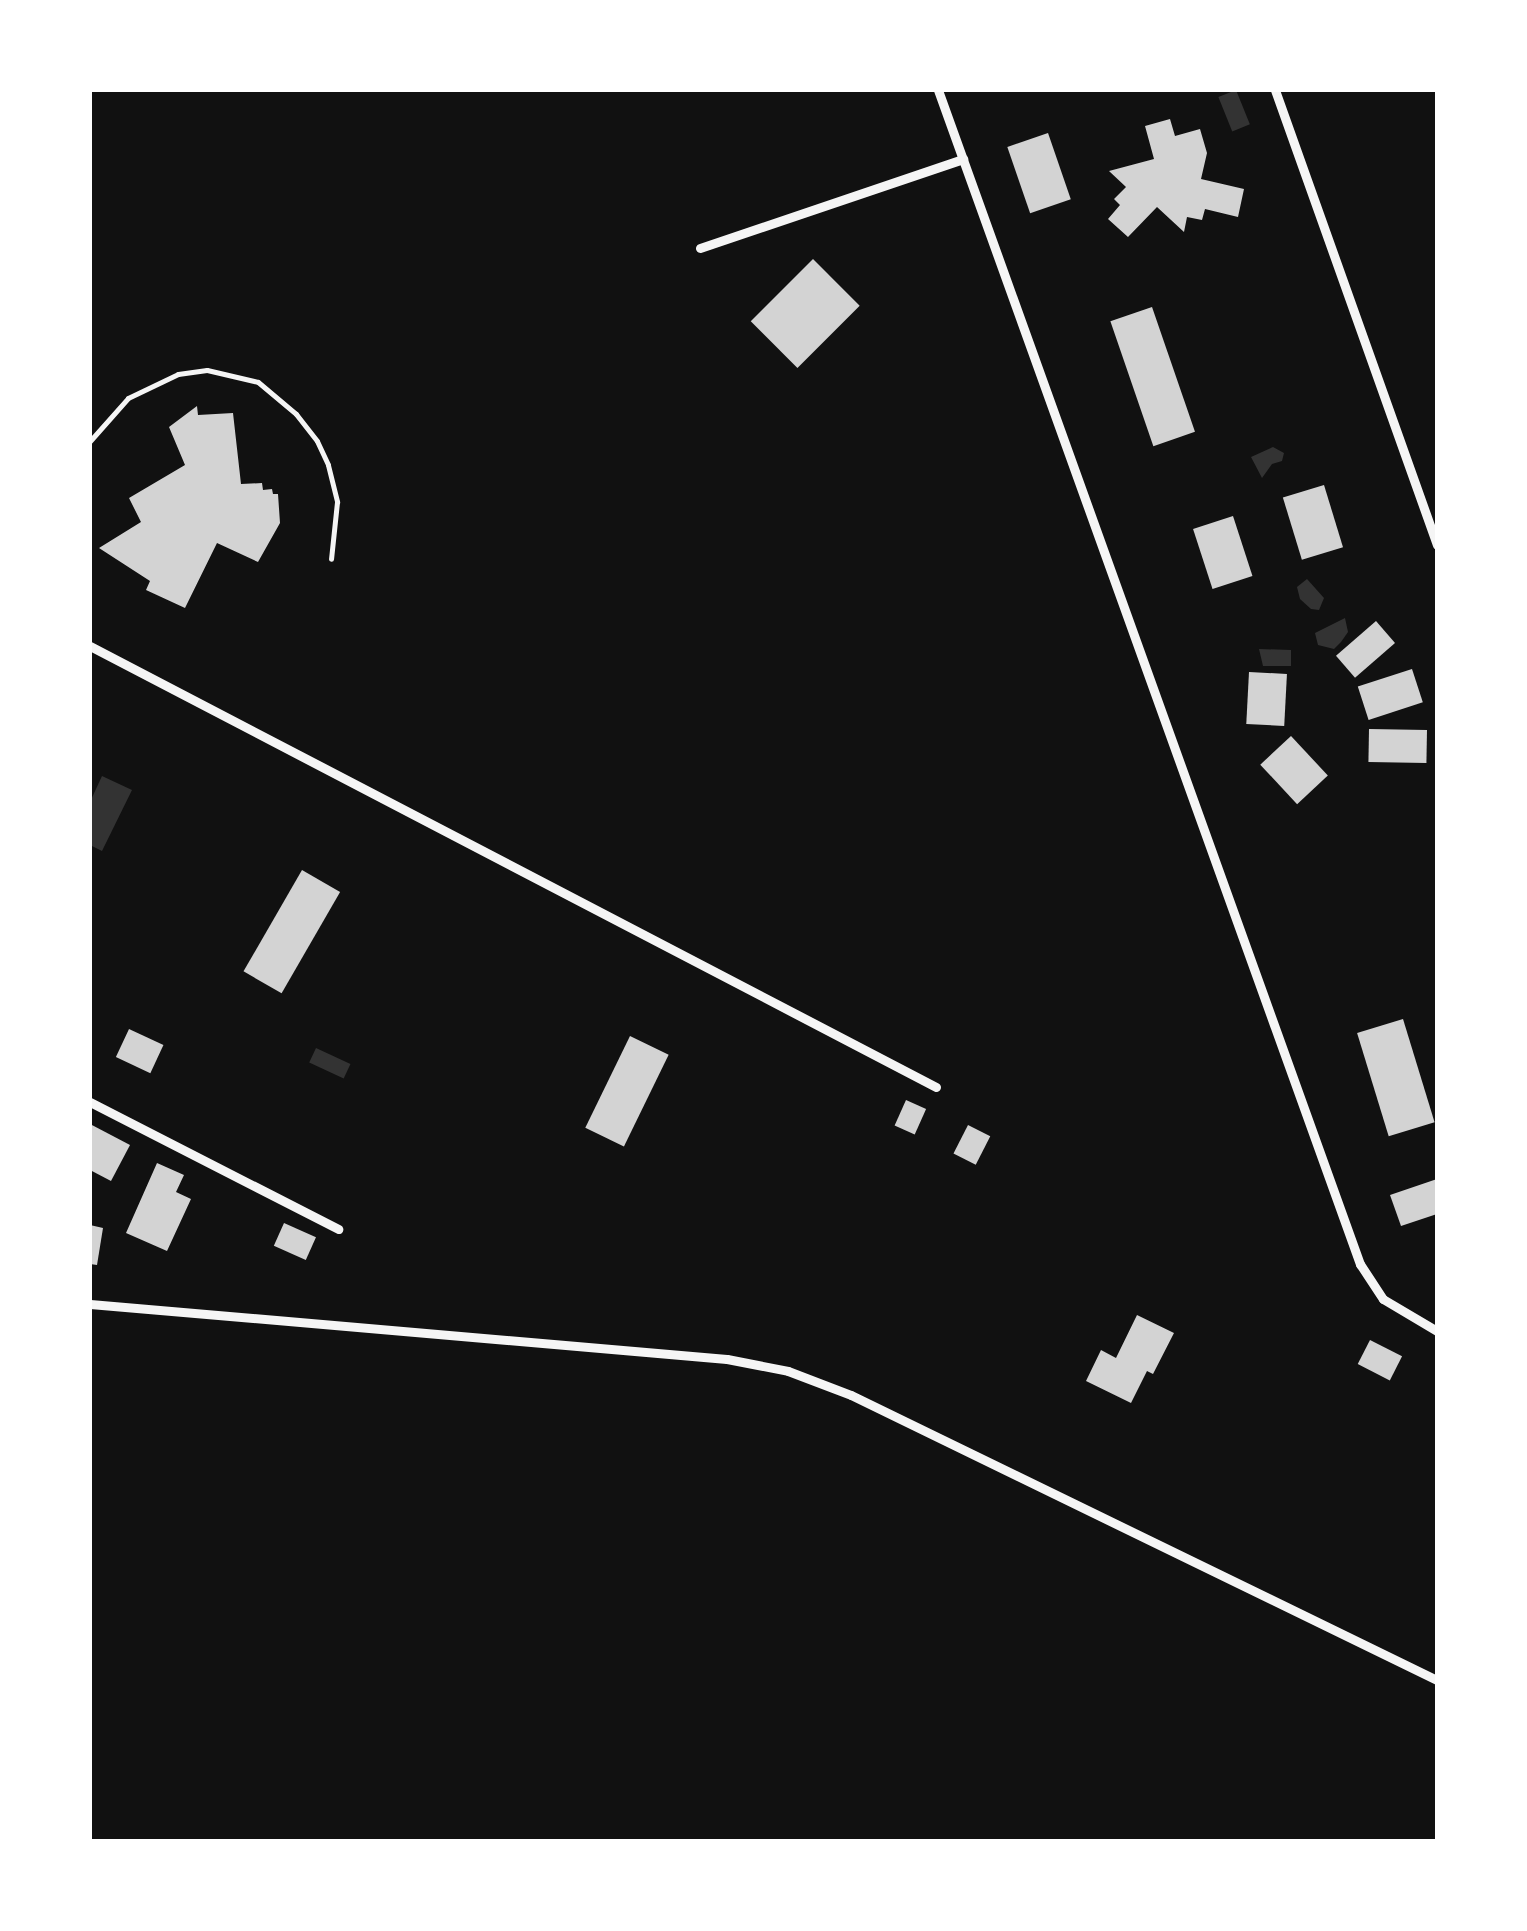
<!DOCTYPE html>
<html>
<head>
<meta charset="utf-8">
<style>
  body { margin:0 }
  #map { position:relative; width:1527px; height:1931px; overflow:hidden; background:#111; font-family:Jost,sans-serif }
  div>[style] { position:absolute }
  .water>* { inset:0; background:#333; transform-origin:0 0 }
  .building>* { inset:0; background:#d3d3d3; transform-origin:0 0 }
  .service>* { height:5px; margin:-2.5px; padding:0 2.5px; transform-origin:2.5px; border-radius:2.5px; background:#f5f5f5 }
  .minor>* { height:9px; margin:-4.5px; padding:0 4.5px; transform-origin:4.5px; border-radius:4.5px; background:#f5f5f5 }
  span { translate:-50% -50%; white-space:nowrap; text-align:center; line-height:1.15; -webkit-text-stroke:9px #fff; paint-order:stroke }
  .frame { position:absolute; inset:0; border:92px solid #fff; pointer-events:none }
</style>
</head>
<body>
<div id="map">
  <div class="water">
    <div style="left:1236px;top:90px;width:37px;height:19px;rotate:68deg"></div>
    <div style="clip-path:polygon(1273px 447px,1284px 453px,1282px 461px,1272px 464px,1262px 478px,1251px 457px)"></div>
    <div style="clip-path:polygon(1307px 579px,1324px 598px,1319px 610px,1311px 609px,1300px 599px,1297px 587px)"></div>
    <div style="clip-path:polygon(1345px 618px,1348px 632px,1341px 642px,1334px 649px,1318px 645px,1315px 633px)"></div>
    <div style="clip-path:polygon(1259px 649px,1291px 650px,1291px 666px,1263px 666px)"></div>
    <div style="clip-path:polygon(102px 776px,132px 790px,102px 851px,90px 845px,90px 802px)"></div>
    <div style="left:316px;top:1048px;width:38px;height:16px;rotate:25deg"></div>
  </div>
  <div class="building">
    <div style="clip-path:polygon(1170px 119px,1175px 136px,1200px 129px,1207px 153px,1201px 179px,1244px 189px,1238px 217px,1205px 209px,1202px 220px,1187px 217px,1184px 232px,1157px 207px,1128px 237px,1108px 219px,1120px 205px,1114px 199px,1126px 187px,1109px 171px,1154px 159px,1145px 126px)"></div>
    <div style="left:1048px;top:133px;width:70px;height:43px;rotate:71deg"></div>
    <div style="left:813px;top:259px;width:66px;height:88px;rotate:45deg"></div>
    <div style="left:1152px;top:307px;width:132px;height:44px;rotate:71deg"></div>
    <div style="clip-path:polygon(197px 406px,198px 415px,233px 413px,241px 484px,262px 483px,263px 490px,272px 489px,273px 494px,278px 494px,280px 523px,258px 562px,217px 543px,185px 608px,146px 590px,150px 581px,99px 548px,141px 522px,129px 498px,185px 465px,169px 427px)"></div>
    <div style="left:1324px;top:485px;width:65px;height:43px;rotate:73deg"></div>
    <div style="left:1233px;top:516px;width:63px;height:42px;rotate:72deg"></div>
    <div style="left:1376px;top:621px;width:29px;height:53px;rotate:49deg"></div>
    <div style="left:1412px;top:669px;width:35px;height:57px;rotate:72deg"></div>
    <div style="left:1249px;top:672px;width:38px;height:52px;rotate:3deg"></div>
    <div style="left:1369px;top:729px;width:58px;height:33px;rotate:1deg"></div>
    <div style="left:1291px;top:736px;width:54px;height:42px;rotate:47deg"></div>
    <div style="left:302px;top:870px;width:44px;height:117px;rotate:30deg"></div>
    <div style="left:1403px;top:1019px;width:108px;height:48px;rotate:73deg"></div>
    <div style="left:129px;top:1029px;width:38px;height:31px;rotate:25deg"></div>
    <div style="left:630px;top:1036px;width:43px;height:102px;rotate:26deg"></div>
    <div style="left:906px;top:1100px;width:22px;height:28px;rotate:24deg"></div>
    <div style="clip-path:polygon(90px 1124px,130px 1145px,111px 1181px,90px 1170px)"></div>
    <div style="left:968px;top:1125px;width:25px;height:32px;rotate:27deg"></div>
    <div style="clip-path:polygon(157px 1163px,184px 1175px,176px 1192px,191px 1199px,167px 1251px,126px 1233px)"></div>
    <div style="clip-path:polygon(1437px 1179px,1437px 1214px,1401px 1226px,1390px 1195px)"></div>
    <div style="left:284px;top:1223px;width:35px;height:25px;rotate:24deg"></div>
    <div style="clip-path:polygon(90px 1225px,103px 1228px,97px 1265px,90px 1264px)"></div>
    <div style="clip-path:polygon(1137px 1315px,1174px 1333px,1153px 1374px,1147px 1371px,1131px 1403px,1086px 1381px,1101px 1350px,1116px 1358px)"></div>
    <div style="left:1370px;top:1340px;width:36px;height:27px;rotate:27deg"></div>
  </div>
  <div class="service">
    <div style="left:90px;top:441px;width:57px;rotate:-48.5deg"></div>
    <div style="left:128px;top:398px;width:55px;rotate:-25.6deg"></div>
    <div style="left:178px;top:374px;width:29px;rotate:-8deg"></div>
    <div style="left:207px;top:370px;width:52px;rotate:13.2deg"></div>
    <div style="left:258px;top:382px;width:50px;rotate:40.1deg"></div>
    <div style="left:296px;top:414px;width:34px;rotate:52deg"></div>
    <div style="left:317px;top:441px;width:26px;rotate:65deg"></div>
    <div style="left:328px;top:465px;width:38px;rotate:76deg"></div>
    <div style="left:337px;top:502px;width:57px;rotate:96deg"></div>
  </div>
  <div class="minor">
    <div style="left:938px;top:90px;width:1248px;rotate:70.23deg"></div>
    <div style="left:1360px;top:1264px;width:42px;rotate:56.7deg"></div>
    <div style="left:1383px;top:1299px;width:63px;rotate:30.7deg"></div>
    <div style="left:1275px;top:90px;width:483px;rotate:70.4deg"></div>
    <div style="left:700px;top:248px;width:278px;rotate:-18.7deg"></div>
    <div style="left:90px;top:646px;width:954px;rotate:27.53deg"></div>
    <div style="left:90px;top:1102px;width:279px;rotate:27.1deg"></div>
    <div style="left:90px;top:1304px;width:639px;rotate:4.93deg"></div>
    <div style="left:727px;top:1359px;width:62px;rotate:11.1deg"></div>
    <div style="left:788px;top:1371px;width:67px;rotate:20.9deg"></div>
    <div style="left:851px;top:1395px;width:652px;rotate:25.94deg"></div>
  </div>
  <div class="frame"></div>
</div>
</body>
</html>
